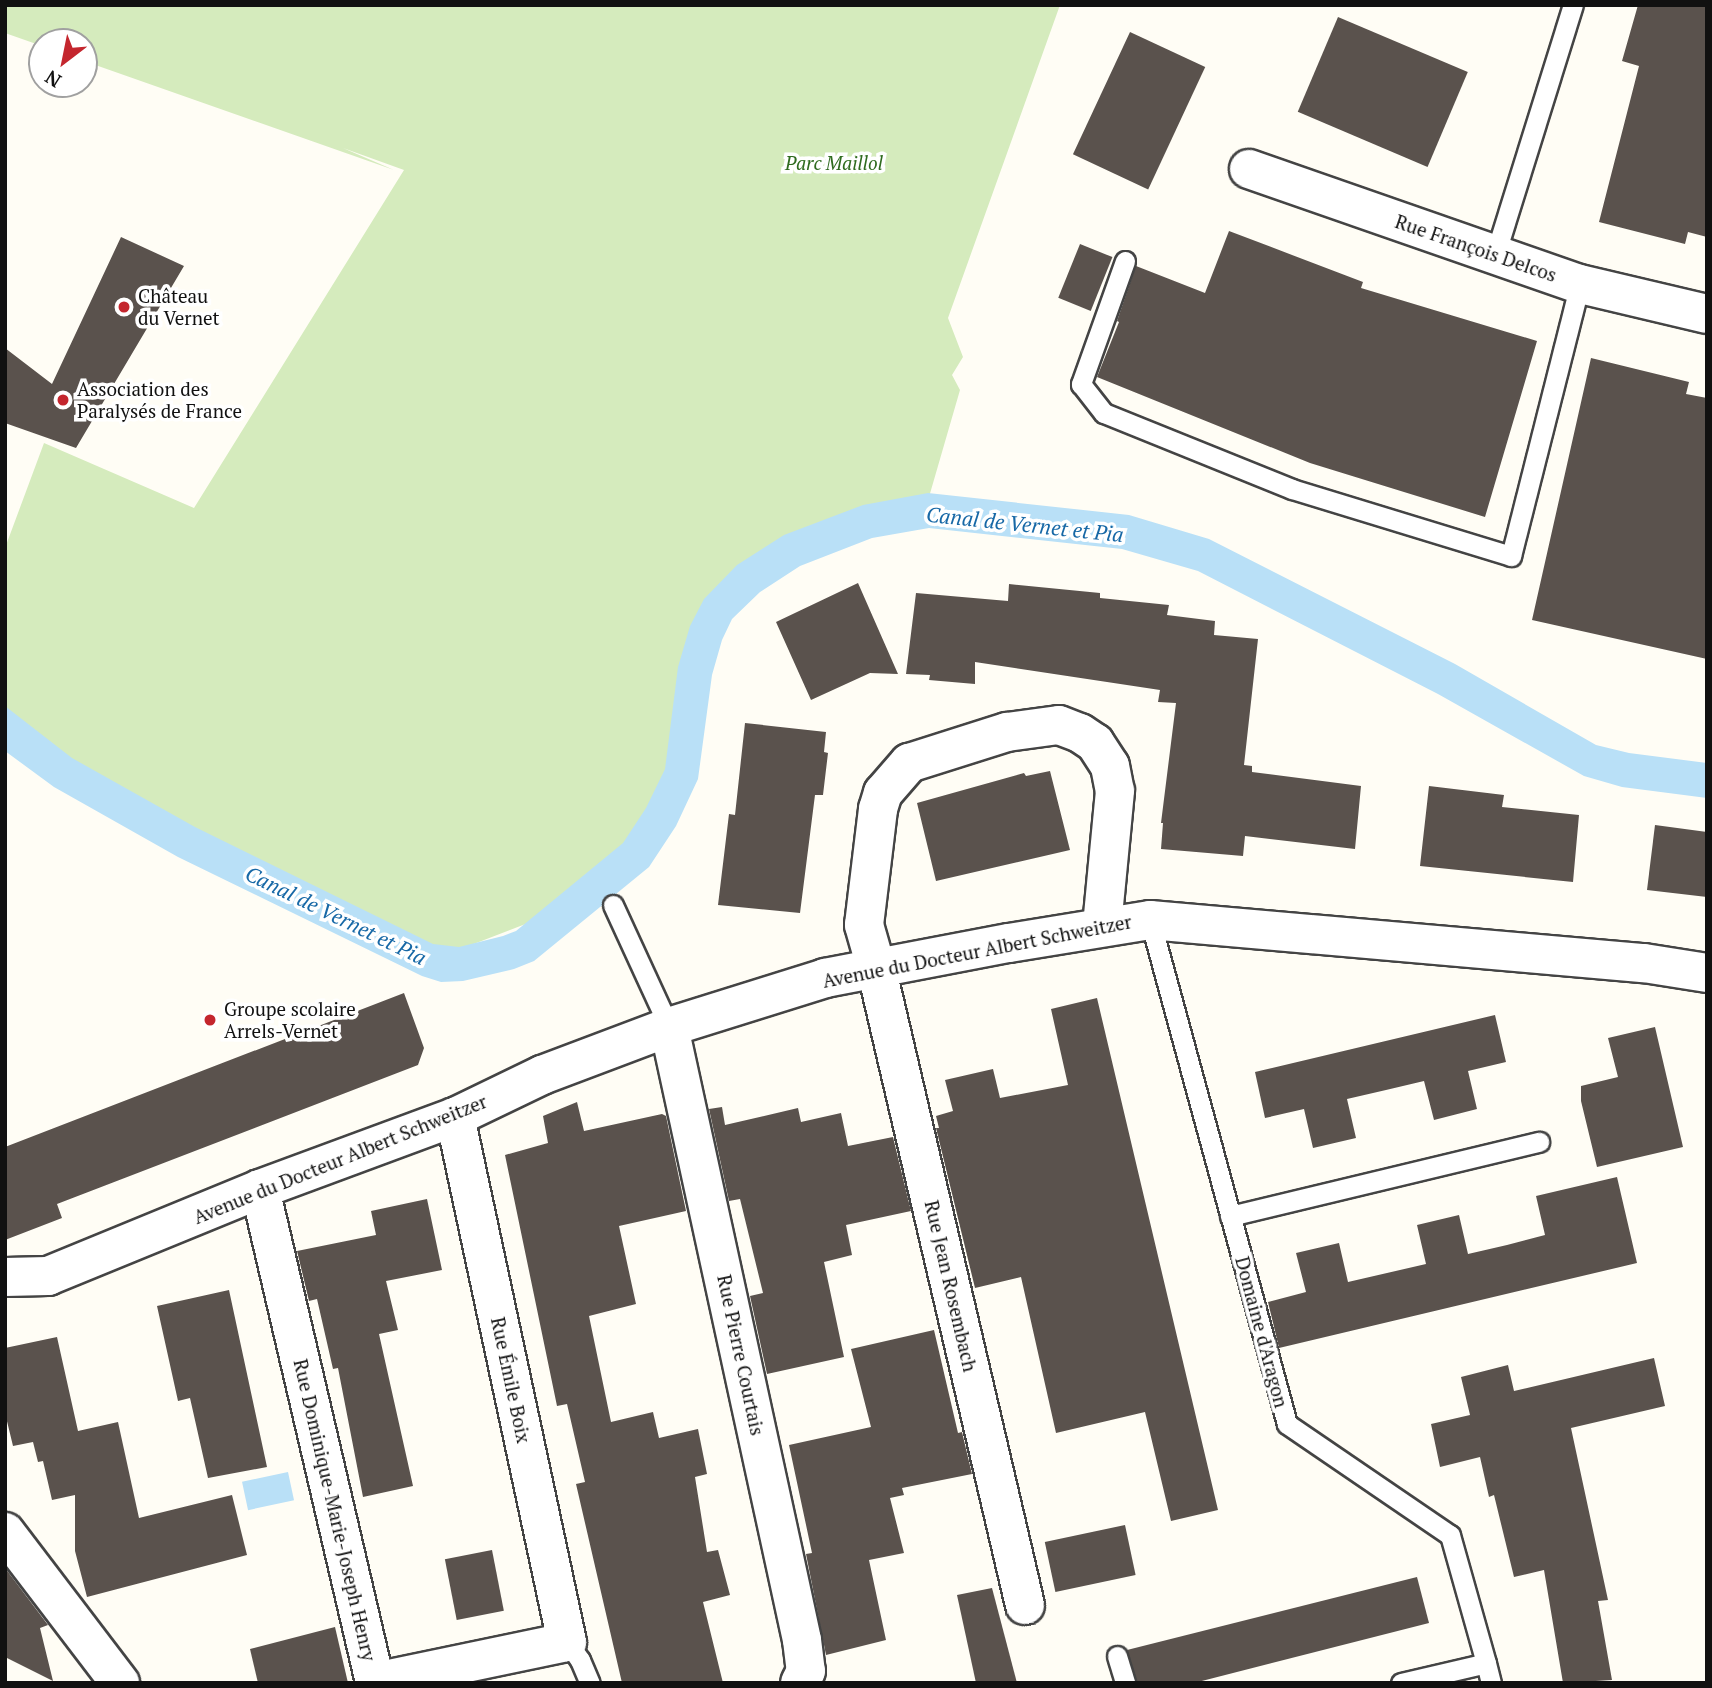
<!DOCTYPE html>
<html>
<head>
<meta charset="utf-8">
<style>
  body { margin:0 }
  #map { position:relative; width:1712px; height:1688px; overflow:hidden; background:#fffdf5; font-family:"PT Serif",serif }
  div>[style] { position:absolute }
  .green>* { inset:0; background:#d5ebbd }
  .water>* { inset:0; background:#b9e0f7; transform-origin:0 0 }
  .building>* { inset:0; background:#5a524d; transform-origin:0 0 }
  .roads { filter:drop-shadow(2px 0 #444) drop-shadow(-2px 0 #444) drop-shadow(0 2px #444) drop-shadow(0 -2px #444) }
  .service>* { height:19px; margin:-9.5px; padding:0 9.5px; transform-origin:9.5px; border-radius:9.5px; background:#fff }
  .minor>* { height:38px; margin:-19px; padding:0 19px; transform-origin:19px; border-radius:19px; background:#fff }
  .dots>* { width:19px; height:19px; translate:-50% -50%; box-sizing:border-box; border:4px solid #fff; border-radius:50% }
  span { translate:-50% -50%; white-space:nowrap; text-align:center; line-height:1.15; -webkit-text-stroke:7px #fff; paint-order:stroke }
  .park-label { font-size:19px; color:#2f6b1f; font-style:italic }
  .street-label { font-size:19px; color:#111 }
  .poi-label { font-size:19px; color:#111 }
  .left { translate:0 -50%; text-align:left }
  .water-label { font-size:21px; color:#1768a6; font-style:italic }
  .frame { position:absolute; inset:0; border:7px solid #111; pointer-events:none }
  .north { position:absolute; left:28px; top:28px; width:70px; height:70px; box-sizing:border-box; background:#fff; border:2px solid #a0a0a0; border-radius:50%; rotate:212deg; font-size:19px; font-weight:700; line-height:28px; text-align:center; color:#111 }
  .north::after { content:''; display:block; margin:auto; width:24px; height:32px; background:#c4262e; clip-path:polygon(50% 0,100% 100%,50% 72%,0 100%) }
</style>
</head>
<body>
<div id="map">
  <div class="green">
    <div style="clip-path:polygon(5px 5px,1060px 5px,948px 318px,963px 357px,952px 375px,960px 390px,929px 497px,737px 568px,675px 794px,575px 905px,427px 962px,135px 815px,5px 710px,5px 548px,44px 443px,194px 508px,404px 170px,343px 148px,394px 170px,84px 61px,84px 42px,42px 42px,42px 46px,5px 33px)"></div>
  </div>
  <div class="water">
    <div style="clip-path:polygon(928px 493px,1129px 515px,1209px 539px,1455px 664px,1596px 745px,1629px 753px,1707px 763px,1707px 798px,1622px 787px,1584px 776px,1438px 694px,1198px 571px,1122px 549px,929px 528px,872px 538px,800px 566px,760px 592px,732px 619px,722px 640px,712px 675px,698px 779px,676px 826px,649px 867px,534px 961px,514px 969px,463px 981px,441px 982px,422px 976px,178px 857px,54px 787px,5px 751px,5px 706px,72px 758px,195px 827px,433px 944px,459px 947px,503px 936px,516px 931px,623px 843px,646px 808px,665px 769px,678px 667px,690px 626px,704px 599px,737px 565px,784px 535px,863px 505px)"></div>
    <div style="left:288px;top:1472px;width:29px;height:47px;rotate:78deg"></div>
  </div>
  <div class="building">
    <div style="clip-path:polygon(1638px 5px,1707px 5px,1707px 237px,1688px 232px,1685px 244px,1599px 222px,1639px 66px,1622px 61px)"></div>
    <div style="left:1338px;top:17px;width:141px;height:103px;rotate:23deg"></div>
    <div style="left:1130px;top:32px;width:83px;height:135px;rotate:25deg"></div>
    <div style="clip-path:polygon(1229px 231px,1363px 282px,1361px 288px,1537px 341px,1485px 517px,1310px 463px,1097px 377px,1119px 322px,1117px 321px,1136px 266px,1205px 293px)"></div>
    <div style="clip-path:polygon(121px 237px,184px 266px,76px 448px,5px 423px,5px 348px,52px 384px)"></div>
    <div style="left:1080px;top:244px;width:35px;height:58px;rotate:22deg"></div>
    <div style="clip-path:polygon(1591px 358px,1689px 382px,1686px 394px,1707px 398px,1707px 659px,1532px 620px)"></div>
    <div style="clip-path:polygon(858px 583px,898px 674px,870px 673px,811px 700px,776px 622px)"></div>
    <div style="clip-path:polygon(1009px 584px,1100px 593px,1100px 598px,1169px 605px,1167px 615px,1215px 621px,1214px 635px,1258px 639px,1244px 765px,1252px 766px,1252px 772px,1361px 786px,1355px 849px,1245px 836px,1243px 856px,1161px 849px,1163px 823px,1161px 823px,1176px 703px,1158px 702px,1160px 690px,975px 662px,975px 684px,929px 680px,930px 675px,906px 674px,916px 593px,1008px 601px)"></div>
    <div style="clip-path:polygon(745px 723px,826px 732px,824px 752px,828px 753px,823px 795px,815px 795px,800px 913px,718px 905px,729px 814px,735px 815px)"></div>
    <div style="clip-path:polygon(1050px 771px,1070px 850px,936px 881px,917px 803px,1024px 773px,1026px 776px)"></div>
    <div style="clip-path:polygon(1429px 786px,1504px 795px,1502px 807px,1579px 815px,1573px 882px,1420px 866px)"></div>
    <div style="clip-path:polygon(1655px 825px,1707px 832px,1707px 897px,1647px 890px)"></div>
    <div style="clip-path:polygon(404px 993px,424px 1048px,418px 1065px,57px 1204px,62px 1218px,5px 1240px,5px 1147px)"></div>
    <div style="clip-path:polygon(1097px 998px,1218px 1510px,1171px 1521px,1145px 1412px,1056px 1433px,1021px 1277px,975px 1288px,936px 1128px,939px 1128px,936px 1116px,953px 1111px,945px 1080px,993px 1069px,1000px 1098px,1068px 1085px,1051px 1009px)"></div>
    <div style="clip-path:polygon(1495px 1015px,1506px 1062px,1468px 1071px,1477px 1109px,1434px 1120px,1424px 1081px,1386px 1090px,1347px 1099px,1356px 1138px,1313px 1148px,1304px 1109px,1265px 1118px,1255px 1072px)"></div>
    <div style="clip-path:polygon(1655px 1027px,1683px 1147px,1597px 1167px,1581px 1101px,1581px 1086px,1618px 1077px,1608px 1038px)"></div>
    <div style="clip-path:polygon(577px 1102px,584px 1131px,662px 1114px,666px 1116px,686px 1211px,619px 1226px,636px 1304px,589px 1316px,611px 1422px,653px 1412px,659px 1438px,698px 1429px,707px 1474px,695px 1477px,707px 1552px,718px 1550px,730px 1595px,703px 1602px,723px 1683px,622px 1683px,576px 1484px,585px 1482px,567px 1404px,557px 1406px,505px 1155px,548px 1143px,543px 1116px)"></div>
    <div style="clip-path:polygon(722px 1107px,725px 1125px,798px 1108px,801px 1122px,841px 1113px,848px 1146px,893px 1137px,911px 1211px,846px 1225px,852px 1255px,824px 1262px,844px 1357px,767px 1374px,750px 1296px,763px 1293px,740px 1199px,729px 1201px,709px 1109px)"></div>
    <div style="clip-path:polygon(1617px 1177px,1637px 1263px,1279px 1348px,1268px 1302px,1306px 1292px,1296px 1253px,1339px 1243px,1348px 1282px,1426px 1264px,1417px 1225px,1459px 1215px,1468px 1254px,1507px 1245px,1545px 1235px,1536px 1196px)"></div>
    <div style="clip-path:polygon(427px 1199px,442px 1270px,386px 1281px,398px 1330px,379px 1334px,413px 1486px,363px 1497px,338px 1368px,333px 1369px,317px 1299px,309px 1301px,297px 1251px,376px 1235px,371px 1211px)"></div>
    <div style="clip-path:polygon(229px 1290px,267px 1467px,208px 1478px,190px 1398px,178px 1401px,157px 1306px)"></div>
    <div style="clip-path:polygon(934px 1330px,958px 1433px,962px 1432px,972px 1474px,902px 1488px,904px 1495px,890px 1498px,904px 1553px,869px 1560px,886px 1640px,826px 1655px,806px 1554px,812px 1553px,789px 1445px,871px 1427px,851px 1349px)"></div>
    <div style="clip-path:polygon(57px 1337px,78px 1431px,118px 1422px,139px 1518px,232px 1495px,247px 1555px,87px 1597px,75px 1551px,75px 1495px,52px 1500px,43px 1461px,38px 1462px,33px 1442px,13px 1446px,5px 1413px,5px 1348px)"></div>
    <div style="clip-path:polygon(1654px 1358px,1665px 1406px,1571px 1428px,1608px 1600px,1598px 1601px,1612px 1680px,1563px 1683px,1544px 1570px,1514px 1577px,1494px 1495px,1489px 1497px,1480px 1457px,1440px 1467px,1431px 1424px,1470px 1415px,1461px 1377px,1508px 1365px,1514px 1391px)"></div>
    <div style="left:1125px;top:1525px;width:51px;height:82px;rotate:78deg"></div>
    <div style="left:492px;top:1550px;width:62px;height:48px;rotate:79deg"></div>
    <div style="clip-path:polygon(5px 1568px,48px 1625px,40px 1628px,53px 1681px,5px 1657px)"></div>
    <div style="clip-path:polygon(1417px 1577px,1429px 1623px,1194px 1683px,1137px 1683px,1127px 1650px)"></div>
    <div style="clip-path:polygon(992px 1588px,1017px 1683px,976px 1683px,957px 1595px)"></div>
    <div style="clip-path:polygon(335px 1627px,348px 1683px,258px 1683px,250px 1649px)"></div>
  </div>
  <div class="roads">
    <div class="service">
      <div style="left:1495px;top:255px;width:262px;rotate:-72.7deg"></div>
      <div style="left:1125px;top:261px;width:131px;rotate:109.7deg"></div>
      <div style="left:1081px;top:384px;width:37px;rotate:52deg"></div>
      <div style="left:1104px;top:413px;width:203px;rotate:22deg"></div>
      <div style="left:1292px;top:489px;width:229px;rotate:17deg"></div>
      <div style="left:1511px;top:556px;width:281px;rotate:-75.8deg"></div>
      <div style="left:613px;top:905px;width:134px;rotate:65.3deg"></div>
      <div style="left:1150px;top:920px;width:522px;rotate:74.79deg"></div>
      <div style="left:1287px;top:1424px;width:197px;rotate:34.3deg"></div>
      <div style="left:1450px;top:1535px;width:133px;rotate:74.3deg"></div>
      <div style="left:1230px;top:1216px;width:318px;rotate:-13.5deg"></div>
      <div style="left:567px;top:1642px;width:22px;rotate:54deg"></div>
      <div style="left:580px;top:1660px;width:25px;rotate:67deg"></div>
      <div style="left:1117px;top:1656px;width:28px;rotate:73deg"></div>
      <div style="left:1401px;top:1683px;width:87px;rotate:-13.2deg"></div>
      <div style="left:1486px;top:1663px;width:21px;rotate:76deg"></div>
    </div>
    <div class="minor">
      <div style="left:1249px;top:169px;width:350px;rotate:19.2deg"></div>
      <div style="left:1580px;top:284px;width:130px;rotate:13.3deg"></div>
      <div style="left:669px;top:1027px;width:627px;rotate:77.76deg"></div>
      <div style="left:802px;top:1640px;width:31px;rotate:83deg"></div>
      <div style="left:806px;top:1671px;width:13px;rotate:117deg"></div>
      <div style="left:260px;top:1189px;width:506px;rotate:76.87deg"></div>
      <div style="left:375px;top:1682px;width:196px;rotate:-11.8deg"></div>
      <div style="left:567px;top:1642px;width:537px;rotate:-102.04deg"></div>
      <div style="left:5px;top:1277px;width:43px;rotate:-1.3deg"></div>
      <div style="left:48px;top:1276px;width:229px;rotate:-22.3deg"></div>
      <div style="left:260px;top:1189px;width:208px;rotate:-20.3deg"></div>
      <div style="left:455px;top:1117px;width:97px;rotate:-25.8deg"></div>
      <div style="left:542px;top:1075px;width:136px;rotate:-20.7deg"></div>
      <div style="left:669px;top:1027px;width:164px;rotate:-17.4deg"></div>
      <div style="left:825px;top:978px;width:187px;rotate:-10.8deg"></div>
      <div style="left:1009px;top:943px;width:143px;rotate:-9.3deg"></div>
      <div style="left:1150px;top:920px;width:496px;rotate:5deg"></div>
      <div style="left:1644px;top:963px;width:64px;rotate:9deg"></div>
      <div style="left:5px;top:1532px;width:190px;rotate:52.7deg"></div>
      <div style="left:1025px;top:1605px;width:655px;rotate:-103.15deg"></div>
      <div style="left:876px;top:967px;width:44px;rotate:-105.9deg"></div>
      <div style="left:864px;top:925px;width:117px;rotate:-83.1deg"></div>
      <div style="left:878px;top:809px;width:17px;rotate:-73deg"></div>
      <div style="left:883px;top:793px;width:40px;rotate:-49deg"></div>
      <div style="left:909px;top:763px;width:103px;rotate:-17.6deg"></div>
      <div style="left:1007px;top:732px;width:52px;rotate:-7.7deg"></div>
      <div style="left:1059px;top:725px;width:22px;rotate:21deg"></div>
      <div style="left:1080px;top:733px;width:18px;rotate:34deg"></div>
      <div style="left:1095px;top:743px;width:27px;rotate:57deg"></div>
      <div style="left:1110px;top:766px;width:25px;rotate:79deg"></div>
      <div style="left:1115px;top:791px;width:136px;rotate:95.5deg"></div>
    </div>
  </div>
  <div class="dots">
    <div style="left:124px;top:307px;background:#c4262e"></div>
    <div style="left:63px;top:400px;background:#c4262e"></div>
    <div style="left:210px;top:1020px;background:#c4262e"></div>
  </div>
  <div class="park-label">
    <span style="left:834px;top:163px">Parc Maillol</span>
  </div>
  <div class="street-label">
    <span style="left:1476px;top:248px;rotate:19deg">Rue François Delcos</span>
    <span style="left:977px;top:951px;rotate:-11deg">Avenue du Docteur Albert Schweitzer</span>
    <span style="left:340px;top:1159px;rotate:-22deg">Avenue du Docteur Albert Schweitzer</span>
    <span style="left:951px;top:1286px;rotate:77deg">Rue Jean Rosembach</span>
    <span style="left:1262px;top:1332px;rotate:75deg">Domaine d'Aragon</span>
    <span style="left:741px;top:1355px;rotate:78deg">Rue Pierre Courtais</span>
    <span style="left:511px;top:1380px;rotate:78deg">Rue Émile Boix</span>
    <span style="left:335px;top:1510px;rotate:77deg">Rue Dominique-Marie-Joseph Henry</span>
  </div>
  <div class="poi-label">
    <span class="left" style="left:138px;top:307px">Château<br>du Vernet</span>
    <span class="left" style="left:77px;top:400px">Association des<br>Paralysés de France</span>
    <span class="left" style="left:224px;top:1020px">Groupe scolaire<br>Arrels-Vernet</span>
  </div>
  <div class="water-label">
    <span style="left:1025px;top:524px;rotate:6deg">Canal de Vernet et Pia</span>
    <span style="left:336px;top:915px;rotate:26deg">Canal de Vernet et Pia</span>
  </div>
  <div class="frame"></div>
  <div class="north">N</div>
</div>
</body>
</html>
